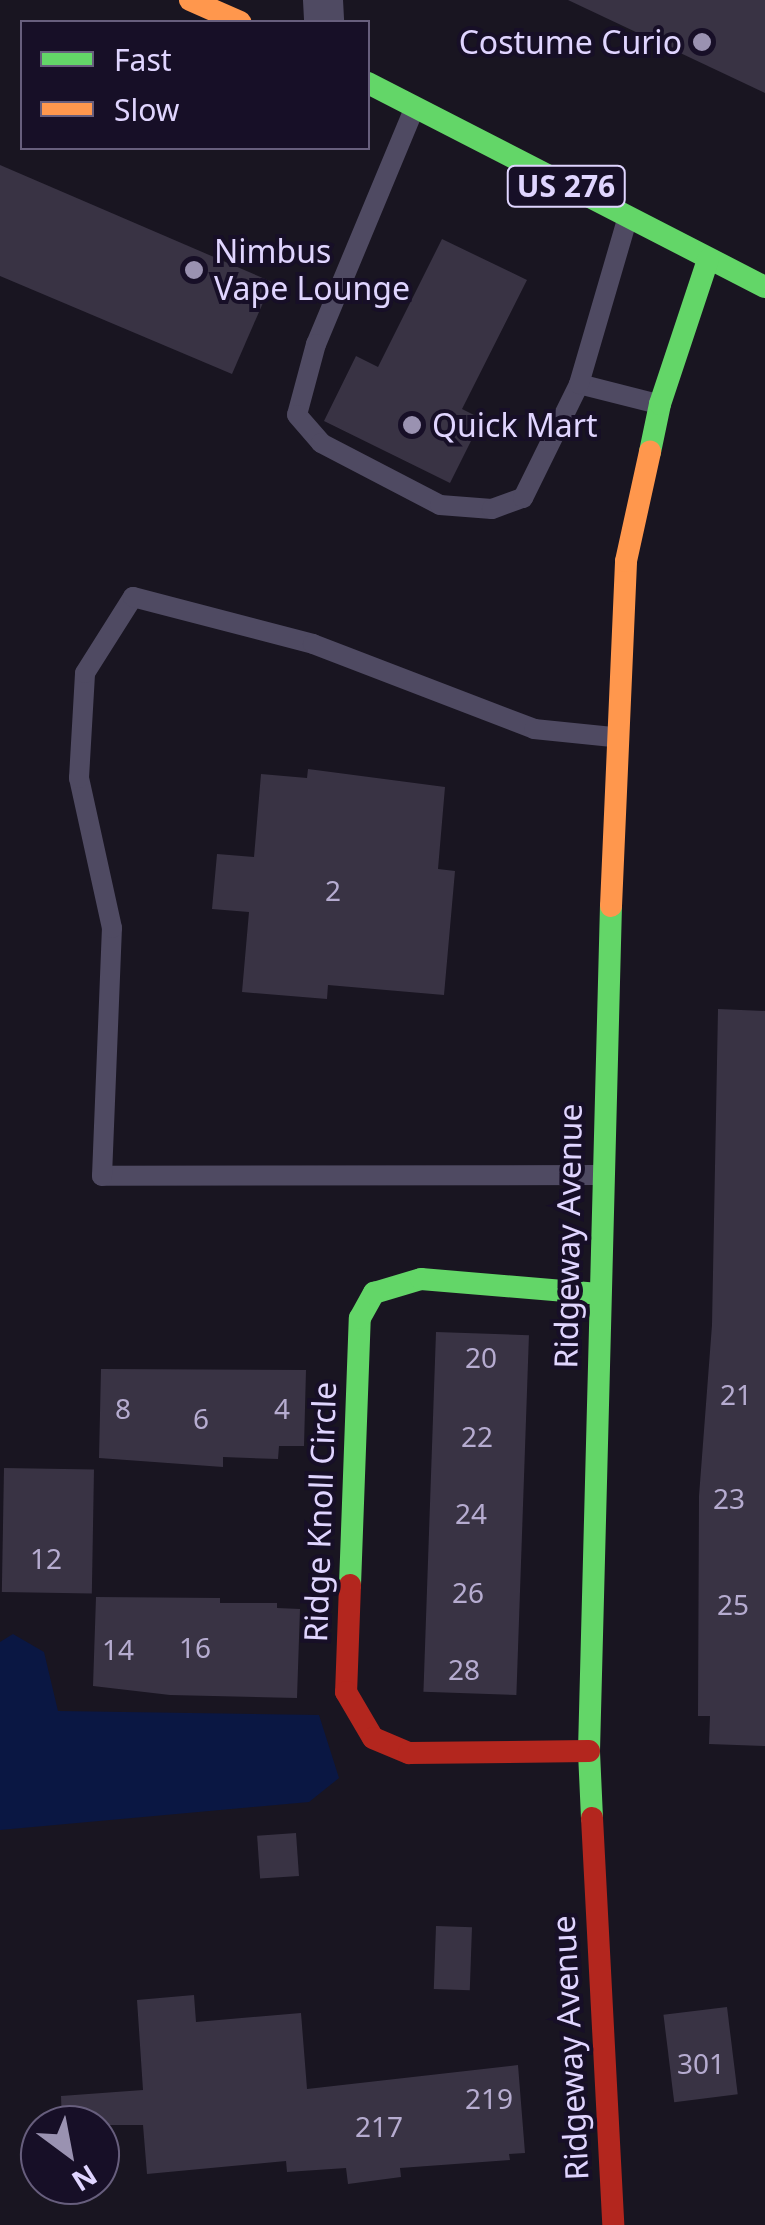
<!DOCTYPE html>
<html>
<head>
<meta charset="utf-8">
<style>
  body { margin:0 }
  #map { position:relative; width:765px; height:2225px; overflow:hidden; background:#191521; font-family:"Noto Sans",sans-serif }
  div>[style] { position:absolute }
  .water>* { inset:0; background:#0a1743 }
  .building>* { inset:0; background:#393344; transform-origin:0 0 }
  .lane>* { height:20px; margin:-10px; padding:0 10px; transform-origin:10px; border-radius:10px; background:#4f4a62 }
  .street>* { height:40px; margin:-20px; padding:0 20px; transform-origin:20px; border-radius:20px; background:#4f4a62 }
  .fast>* { height:22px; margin:-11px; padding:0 11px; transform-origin:11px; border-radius:11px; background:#63d668 }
  .slow>* { height:22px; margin:-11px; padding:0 11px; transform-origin:11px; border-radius:11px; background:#ff974d }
  .jam>* { height:22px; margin:-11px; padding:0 11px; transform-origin:11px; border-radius:11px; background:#b3261e }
  .dots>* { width:28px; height:28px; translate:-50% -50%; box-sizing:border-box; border:5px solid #170f27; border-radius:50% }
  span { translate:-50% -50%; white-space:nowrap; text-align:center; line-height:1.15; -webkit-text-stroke:8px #170f27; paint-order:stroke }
  .number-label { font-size:28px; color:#b6acd0 }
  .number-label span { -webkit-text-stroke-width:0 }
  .shield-label span { padding:2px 8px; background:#170f27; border:2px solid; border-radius:8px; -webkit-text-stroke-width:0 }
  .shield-label { font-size:30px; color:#e0d5ff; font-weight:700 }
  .poi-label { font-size:32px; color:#e0d5ff }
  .right { translate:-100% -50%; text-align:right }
  .left { translate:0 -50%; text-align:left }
  .street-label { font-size:32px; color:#e0d5ff }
  .legend { position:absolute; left:20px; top:20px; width:350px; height:130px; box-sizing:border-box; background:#170f27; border:2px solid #675e7d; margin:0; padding:12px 18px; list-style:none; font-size:30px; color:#e0d5ff }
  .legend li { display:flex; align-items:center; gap:20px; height:50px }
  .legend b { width:50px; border:2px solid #675e7d }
  .north { position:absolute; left:20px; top:2105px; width:100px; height:100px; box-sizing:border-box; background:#170f27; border:2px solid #675e7d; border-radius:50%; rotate:148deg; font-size:28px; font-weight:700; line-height:40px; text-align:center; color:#e0d5ff }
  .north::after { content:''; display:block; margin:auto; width:35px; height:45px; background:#9a92b1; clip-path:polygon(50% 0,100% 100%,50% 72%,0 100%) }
</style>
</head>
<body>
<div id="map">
  <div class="water">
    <div style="clip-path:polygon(13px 1634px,44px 1652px,58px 1711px,319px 1715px,339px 1778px,309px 1802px,0 1830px,0 1642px)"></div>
  </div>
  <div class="building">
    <div style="clip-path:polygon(568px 0,765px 0,765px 93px)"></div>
    <div style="clip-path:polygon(0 165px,272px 282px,232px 374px,0 276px)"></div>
    <div style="clip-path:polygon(442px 239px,527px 280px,462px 409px,482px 419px,450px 483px,324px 421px,356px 356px,378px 367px)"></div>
    <div style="clip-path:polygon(308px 769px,445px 787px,438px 869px,455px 871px,444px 995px,328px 985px,327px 999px,242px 992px,249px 912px,212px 909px,217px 854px,254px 857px,261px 774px,307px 778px)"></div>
    <div style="clip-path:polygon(718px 1009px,765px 1011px,765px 1746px,709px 1744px,710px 1716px,698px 1716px,699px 1496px,712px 1325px)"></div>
    <div style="left:436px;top:1332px;width:93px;height:360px;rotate:2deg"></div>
    <div style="clip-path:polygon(101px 1369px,306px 1370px,304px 1446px,279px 1446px,278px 1459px,223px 1457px,223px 1467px,99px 1458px)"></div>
    <div style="left:4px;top:1468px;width:90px;height:124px;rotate:1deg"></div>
    <div style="clip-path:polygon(96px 1597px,220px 1598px,220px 1603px,277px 1603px,277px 1608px,300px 1609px,297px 1698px,170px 1695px,93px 1686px)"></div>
    <div style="left:296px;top:1833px;width:43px;height:39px;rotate:86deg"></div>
    <div style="left:436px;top:1926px;width:36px;height:63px;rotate:2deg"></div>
    <div style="clip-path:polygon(194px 1995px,196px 2022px,301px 2013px,307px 2089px,518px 2065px,525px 2153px,509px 2154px,510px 2160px,400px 2168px,401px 2177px,348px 2184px,346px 2168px,287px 2172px,286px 2161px,147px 2174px,143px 2125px,62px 2125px,61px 2096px,143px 2090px,137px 2000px)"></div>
    <div style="left:727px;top:2007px;width:88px;height:64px;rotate:83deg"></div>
  </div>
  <div class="lane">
    <div style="left:414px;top:109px;width:255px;rotate:112.6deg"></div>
    <div style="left:316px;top:344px;width:73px;rotate:105deg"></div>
    <div style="left:297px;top:415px;width:37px;rotate:49deg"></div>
    <div style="left:321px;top:443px;width:134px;rotate:27.5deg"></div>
    <div style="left:440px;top:505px;width:52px;rotate:4.4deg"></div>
    <div style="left:492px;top:509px;width:33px;rotate:-20deg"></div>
    <div style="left:523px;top:498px;width:127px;rotate:-63.8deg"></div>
    <div style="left:579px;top:384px;width:81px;rotate:14.2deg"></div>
    <div style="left:579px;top:384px;width:171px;rotate:-73.7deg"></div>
    <div style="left:600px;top:1175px;width:498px;rotate:179.9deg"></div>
    <div style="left:102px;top:1176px;width:248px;rotate:-87.7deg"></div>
    <div style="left:112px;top:928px;width:154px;rotate:-102.4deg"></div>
    <div style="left:79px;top:778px;width:105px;rotate:-86.7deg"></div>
    <div style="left:85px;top:673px;width:90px;rotate:-57.7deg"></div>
    <div style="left:133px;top:597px;width:186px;rotate:14.6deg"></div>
    <div style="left:313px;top:644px;width:237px;rotate:21deg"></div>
    <div style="left:534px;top:729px;width:79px;rotate:5.8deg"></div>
  </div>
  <div class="street">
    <div style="left:323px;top:0;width:22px;rotate:87deg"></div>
  </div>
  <div class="fast">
    <div style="left:368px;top:83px;width:446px;rotate:27.2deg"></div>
    <div style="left:650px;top:452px;width:49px;rotate:-78.2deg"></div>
    <div style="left:660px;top:404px;width:152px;rotate:-71.6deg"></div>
    <div style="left:350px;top:1585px;width:267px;rotate:-87.9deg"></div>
    <div style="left:360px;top:1318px;width:29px;rotate:-61deg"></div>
    <div style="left:374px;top:1293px;width:49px;rotate:-16.6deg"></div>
    <div style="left:421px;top:1279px;width:178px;rotate:4.8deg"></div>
    <div style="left:592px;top:1818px;width:67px;rotate:-92.6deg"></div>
    <div style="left:589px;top:1751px;width:845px;rotate:-88.51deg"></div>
  </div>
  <div class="slow">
    <div style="left:190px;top:0;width:55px;rotate:23.7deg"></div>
    <div style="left:611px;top:906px;width:345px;rotate:-87.5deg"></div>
    <div style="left:626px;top:561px;width:112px;rotate:-77.6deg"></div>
  </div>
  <div class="jam">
    <div style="left:350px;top:1585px;width:107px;rotate:92.1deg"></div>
    <div style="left:346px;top:1692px;width:53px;rotate:59.6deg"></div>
    <div style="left:373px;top:1738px;width:39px;rotate:23deg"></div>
    <div style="left:409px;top:1753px;width:180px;rotate:-0.6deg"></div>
    <div style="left:592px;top:1818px;width:408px;rotate:87deg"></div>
  </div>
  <div class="dots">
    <div style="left:702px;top:42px;background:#9a92b1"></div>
    <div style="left:194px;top:270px;background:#9a92b1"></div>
    <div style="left:412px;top:425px;background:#9a92b1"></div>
  </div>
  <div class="number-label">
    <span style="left:333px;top:890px">2</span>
    <span style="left:481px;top:1357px">20</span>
    <span style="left:736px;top:1394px">21</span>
    <span style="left:123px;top:1408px">8</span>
    <span style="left:282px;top:1408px">4</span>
    <span style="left:201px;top:1418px">6</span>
    <span style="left:477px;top:1436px">22</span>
    <span style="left:729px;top:1498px">23</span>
    <span style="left:471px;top:1513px">24</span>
    <span style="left:46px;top:1558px">12</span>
    <span style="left:468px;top:1592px">26</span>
    <span style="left:733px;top:1604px">25</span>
    <span style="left:195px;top:1647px">16</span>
    <span style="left:118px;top:1649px">14</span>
    <span style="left:464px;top:1669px">28</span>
    <span style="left:701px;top:2063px">301</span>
    <span style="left:489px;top:2098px">219</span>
    <span style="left:379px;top:2126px">217</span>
  </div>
  <div class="shield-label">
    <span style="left:566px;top:186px">US 276</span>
  </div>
  <div class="poi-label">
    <span class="right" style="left:682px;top:42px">Costume Curio</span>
    <span class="left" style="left:214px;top:270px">Nimbus<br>Vape Lounge</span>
    <span class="left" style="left:432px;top:425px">Quick Mart</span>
  </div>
  <div class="street-label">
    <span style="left:568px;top:1236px;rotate:-89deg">Ridgeway Avenue</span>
    <span style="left:320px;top:1512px;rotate:-88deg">Ridge Knoll Circle</span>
    <span style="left:570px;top:2048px;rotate:-93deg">Ridgeway Avenue</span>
  </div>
  <ul class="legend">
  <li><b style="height:12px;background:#63d668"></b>Fast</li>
  <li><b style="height:12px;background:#ff974d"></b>Slow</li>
  </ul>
  <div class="north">N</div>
</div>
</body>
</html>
